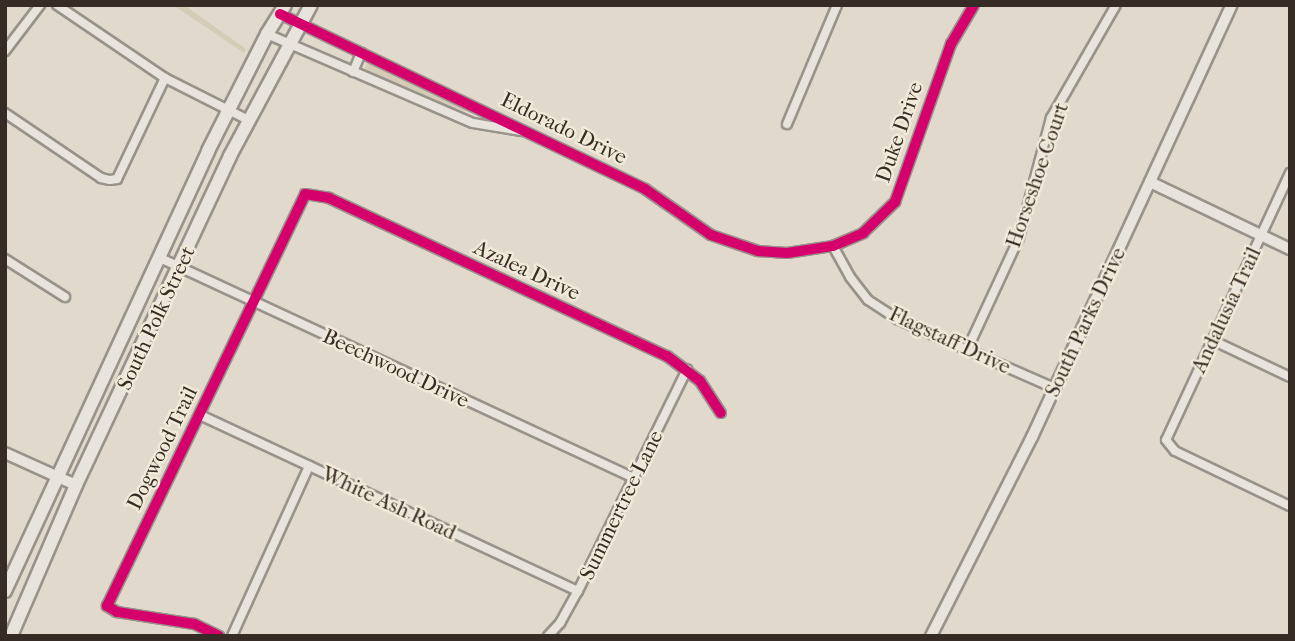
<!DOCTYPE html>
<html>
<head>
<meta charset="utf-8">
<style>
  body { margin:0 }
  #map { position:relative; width:1295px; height:641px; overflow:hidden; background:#e1dacc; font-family:"IM FELL French Canon",serif }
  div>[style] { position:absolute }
  .green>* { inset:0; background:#d5ccb8 }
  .roads { filter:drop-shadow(2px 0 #98928a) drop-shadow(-2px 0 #98928a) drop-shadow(0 2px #98928a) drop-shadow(0 -2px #98928a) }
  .minor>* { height:8px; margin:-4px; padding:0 4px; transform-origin:4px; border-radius:4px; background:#e8e4dd }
  .tertiary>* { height:10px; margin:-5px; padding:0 5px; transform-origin:5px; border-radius:5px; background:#e8e4dd }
  .secondary>* { height:12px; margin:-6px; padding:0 6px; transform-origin:6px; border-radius:6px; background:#e8e4dd }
  .cycleway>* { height:10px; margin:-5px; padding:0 5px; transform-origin:5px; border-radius:5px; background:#d6006c }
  span { translate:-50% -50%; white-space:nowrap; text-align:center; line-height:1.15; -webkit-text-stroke:5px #f1ead8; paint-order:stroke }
  .street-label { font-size:21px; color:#372b25 }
  .frame { position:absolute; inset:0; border:7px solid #372b25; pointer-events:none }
</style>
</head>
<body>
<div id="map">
  <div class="green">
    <div style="clip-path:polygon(173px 5px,184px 5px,246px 49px,244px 53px)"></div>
    <div style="clip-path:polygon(368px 61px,479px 114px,445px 107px,364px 71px)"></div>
  </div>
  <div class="roads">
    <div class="minor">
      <div style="left:57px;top:5px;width:130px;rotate:34.1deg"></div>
      <div style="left:165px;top:78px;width:93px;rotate:26.8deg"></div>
      <div style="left:280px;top:14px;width:405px;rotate:25.6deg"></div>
      <div style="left:645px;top:189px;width:80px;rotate:34.9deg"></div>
      <div style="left:711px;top:235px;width:50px;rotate:18.8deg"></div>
      <div style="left:758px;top:251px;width:29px;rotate:4deg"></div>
      <div style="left:787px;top:253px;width:47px;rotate:-8.7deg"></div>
      <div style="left:833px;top:246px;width:33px;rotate:-23deg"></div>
      <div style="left:863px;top:233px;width:45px;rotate:-44.1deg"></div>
      <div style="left:895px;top:202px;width:168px;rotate:-70.5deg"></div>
      <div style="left:951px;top:44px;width:45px;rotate:-59.5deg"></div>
      <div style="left:267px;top:34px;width:224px;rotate:23.4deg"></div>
      <div style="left:473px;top:123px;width:49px;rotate:9.5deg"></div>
      <div style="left:5px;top:51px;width:58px;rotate:-52.7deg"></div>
      <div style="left:353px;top:72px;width:21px;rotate:-67deg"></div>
      <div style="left:5px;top:113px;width:116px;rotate:34.1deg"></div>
      <div style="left:101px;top:178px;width:9px;rotate:13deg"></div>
      <div style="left:110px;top:180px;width:7px;rotate:-8deg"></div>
      <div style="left:117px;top:179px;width:112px;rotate:-64.6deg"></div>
      <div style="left:787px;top:124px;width:129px;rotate:-67.2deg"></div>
      <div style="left:1290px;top:173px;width:294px;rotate:114.9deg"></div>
      <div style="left:1166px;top:440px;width:14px;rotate:51deg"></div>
      <div style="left:1175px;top:451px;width:127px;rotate:25.6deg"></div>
      <div style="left:833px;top:246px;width:35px;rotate:61deg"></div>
      <div style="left:850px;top:277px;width:29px;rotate:52deg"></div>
      <div style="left:868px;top:300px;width:35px;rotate:33deg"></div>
      <div style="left:897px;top:319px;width:171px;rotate:23.7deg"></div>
      <div style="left:158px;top:257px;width:525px;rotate:24.9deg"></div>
      <div style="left:5px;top:259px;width:71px;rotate:32.3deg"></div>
      <div style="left:1212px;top:340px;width:86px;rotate:25.4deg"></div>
      <div style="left:967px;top:350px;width:123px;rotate:-65.1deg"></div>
      <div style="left:1019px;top:238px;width:124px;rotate:-75.1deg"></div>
      <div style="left:1051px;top:118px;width:130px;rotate:-60.1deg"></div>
      <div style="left:200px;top:415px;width:417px;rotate:25deg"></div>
      <div style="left:219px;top:636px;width:28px;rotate:-154deg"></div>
      <div style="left:194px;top:624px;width:78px;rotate:-171.1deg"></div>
      <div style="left:117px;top:612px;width:12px;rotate:-149deg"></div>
      <div style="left:107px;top:606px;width:457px;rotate:-64.3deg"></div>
      <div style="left:305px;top:194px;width:24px;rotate:9deg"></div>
      <div style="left:329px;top:198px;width:373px;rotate:25.1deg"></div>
      <div style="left:667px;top:356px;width:41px;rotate:37.1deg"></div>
      <div style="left:700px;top:381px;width:38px;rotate:57deg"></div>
      <div style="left:232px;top:636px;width:187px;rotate:-65.6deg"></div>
      <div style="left:548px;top:636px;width:18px;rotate:-47deg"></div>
      <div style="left:560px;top:623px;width:37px;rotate:-61deg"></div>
      <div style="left:578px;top:591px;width:247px;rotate:-63.8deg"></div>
    </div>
    <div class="tertiary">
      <div style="left:1150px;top:182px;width:155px;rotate:25.6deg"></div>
      <div style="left:5px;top:453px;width:78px;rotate:24.3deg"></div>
      <div style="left:931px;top:636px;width:223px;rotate:-63.1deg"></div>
      <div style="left:1032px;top:437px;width:476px;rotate:-65.2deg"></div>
    </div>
    <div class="secondary">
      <div style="left:5px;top:591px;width:485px;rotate:-65.2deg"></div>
      <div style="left:208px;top:151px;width:131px;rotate:-63.2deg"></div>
      <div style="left:267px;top:34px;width:34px;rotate:-58deg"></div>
      <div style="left:11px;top:636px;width:164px;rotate:-66.7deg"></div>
      <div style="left:76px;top:485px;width:363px;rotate:-64.9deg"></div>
      <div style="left:230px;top:156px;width:171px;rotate:-61.8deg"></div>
    </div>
  </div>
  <div class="cycleway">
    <div style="left:280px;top:14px;width:405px;rotate:25.6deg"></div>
    <div style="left:645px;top:189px;width:80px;rotate:34.9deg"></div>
    <div style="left:711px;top:235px;width:50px;rotate:18.8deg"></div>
    <div style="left:758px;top:251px;width:29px;rotate:4deg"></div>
    <div style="left:787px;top:253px;width:47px;rotate:-8.7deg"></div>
    <div style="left:833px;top:246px;width:33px;rotate:-23deg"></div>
    <div style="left:863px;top:233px;width:45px;rotate:-44.1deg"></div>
    <div style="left:895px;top:202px;width:168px;rotate:-70.5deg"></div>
    <div style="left:951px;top:44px;width:45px;rotate:-59.5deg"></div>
    <div style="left:219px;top:636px;width:28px;rotate:-154deg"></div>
    <div style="left:194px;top:624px;width:78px;rotate:-171.1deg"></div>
    <div style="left:117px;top:612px;width:12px;rotate:-149deg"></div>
    <div style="left:107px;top:606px;width:457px;rotate:-64.3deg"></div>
    <div style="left:305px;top:194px;width:24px;rotate:9deg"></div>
    <div style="left:329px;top:198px;width:373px;rotate:25.1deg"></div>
    <div style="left:667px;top:356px;width:41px;rotate:37.1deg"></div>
    <div style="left:700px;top:381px;width:38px;rotate:57deg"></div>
  </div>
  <div class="street-label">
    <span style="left:564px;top:128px;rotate:26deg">Eldorado Drive</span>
    <span style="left:899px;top:132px;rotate:-71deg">Duke Drive</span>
    <span style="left:1037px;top:175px;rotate:-71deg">Horseshoe Court</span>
    <span style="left:527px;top:270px;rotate:25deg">Azalea Drive</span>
    <span style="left:1226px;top:310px;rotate:-65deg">Andalusia Trail</span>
    <span style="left:156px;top:318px;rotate:-65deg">South Polk Street</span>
    <span style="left:1085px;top:322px;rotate:-65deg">South Parks Drive</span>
    <span style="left:950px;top:340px;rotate:25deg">Flagstaff Drive</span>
    <span style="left:396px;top:368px;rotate:25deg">Beechwood Drive</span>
    <span style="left:162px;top:448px;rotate:-64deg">Dogwood Trail</span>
    <span style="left:389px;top:503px;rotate:25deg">White Ash Road</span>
    <span style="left:621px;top:505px;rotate:-64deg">Summertree Lane</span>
  </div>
  <div class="frame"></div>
</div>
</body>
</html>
